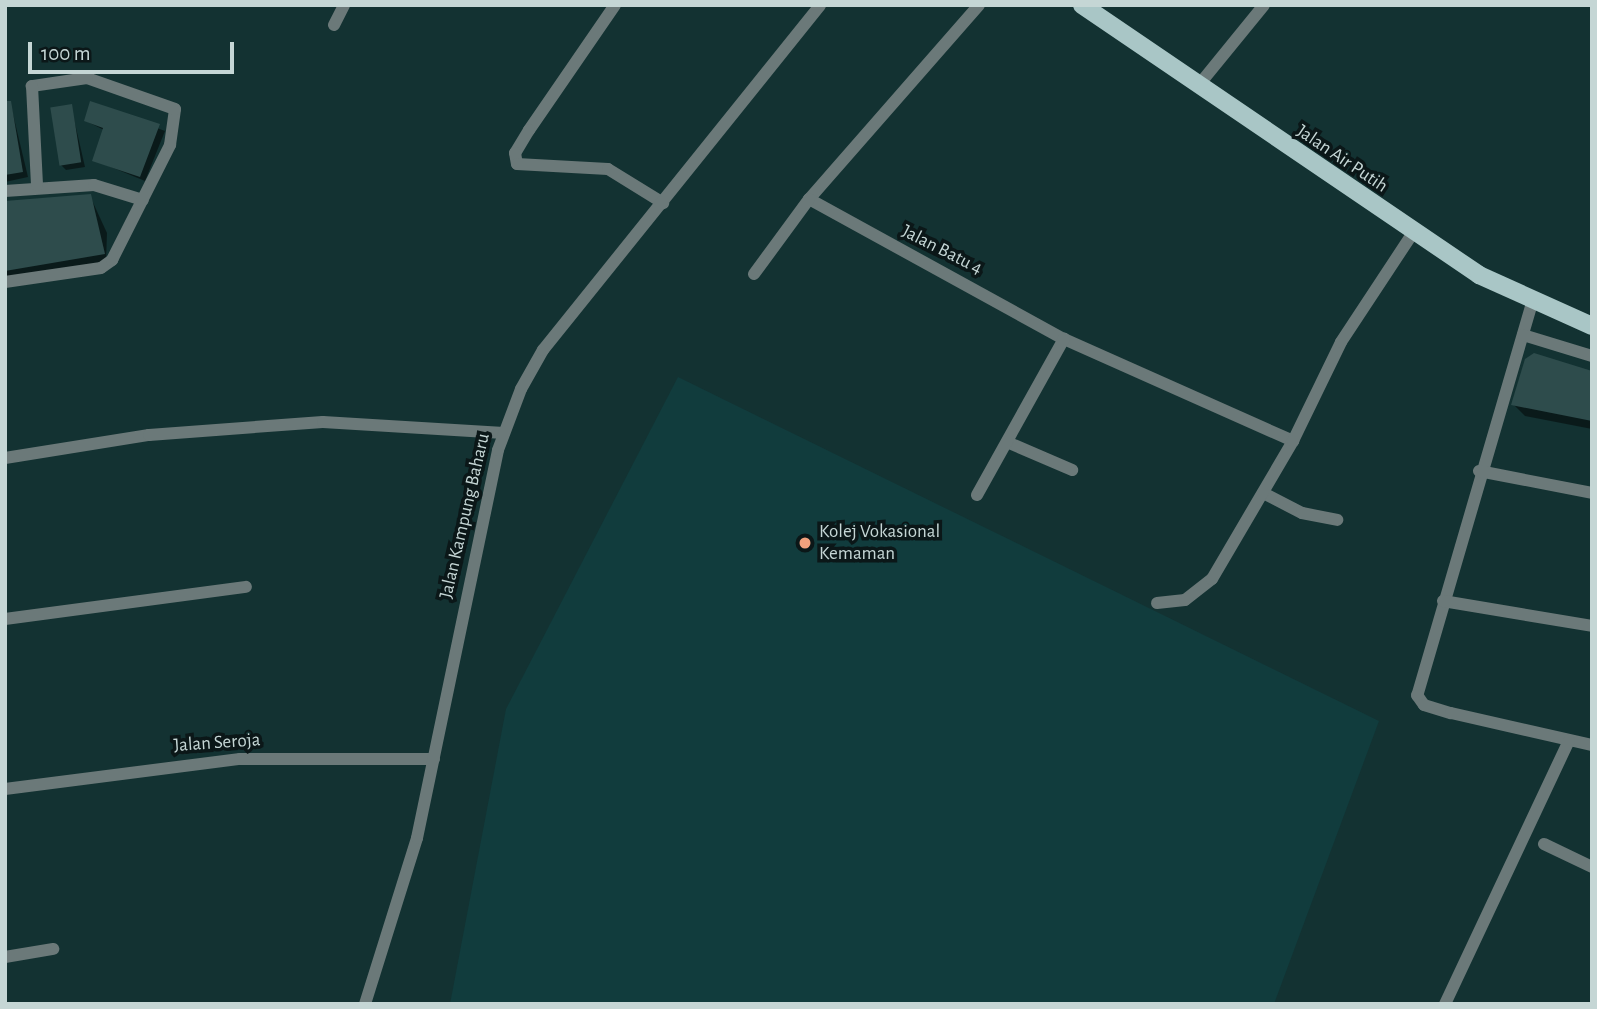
<!DOCTYPE html>
<html>
<head>
<meta charset="utf-8">
<style>
  body { margin:0 }
  #map { position:relative; width:1597px; height:1009px; overflow:hidden; background:#133232; font-family:"Alegreya Sans",sans-serif }
  div>[style] { position:absolute }
  .built>* { inset:0; background:#113c3d }
  .shadow>* { inset:0; background:#0007 }
  .building>* { inset:0; background:#2e4c4c; transform-origin:0 0 }
  .minor>* { height:12px; margin:-6px; padding:0 6px; transform-origin:6px; border-radius:6px; background:#6b7979 }
  .primary>* { height:18px; margin:-9px; padding:0 9px; transform-origin:9px; border-radius:9px; background:#a9c6c6 }
  .dots>* { width:19px; height:19px; translate:-50% -50%; box-sizing:border-box; border:4px solid #0b1718; border-radius:50% }
  span { translate:-50% -50%; white-space:nowrap; text-align:center; line-height:1.15; -webkit-text-stroke:7px #0b1718; paint-order:stroke }
  .street-label { font-size:19px; color:#c5d6d5 }
  .poi-label { font-size:19px; color:#c5d6d5 }
  .left { translate:0 -50%; text-align:left }
  .frame { position:absolute; inset:0; border:7px solid #c5d6d5; pointer-events:none }
  .scale { position:absolute; left:28px; top:42px; width:206px; height:32px; box-sizing:border-box; border:4px solid #c5d6d5; border-top:0; padding-left:9px; font-size:21px; line-height:24px; white-space:nowrap; color:#c5d6d5; -webkit-text-stroke:5px #0b1718; paint-order:stroke }
</style>
</head>
<body>
<div id="map">
  <div class="built">
    <div style="clip-path:polygon(678px 377px,1379px 721px,1274px 1004px,450px 1004px,506px 709px)"></div>
  </div>
  <div class="shadow">
    <div style="clip-path:polygon(91px 103px,165px 131px,145px 181px,94px 160px,104px 130px,86px 121px)"></div>
    <div style="clip-path:polygon(71px 106px,85px 167px,66px 170px,61px 165px)"></div>
    <div style="clip-path:polygon(12px 110px,28px 177px,5px 182px,5px 111px)"></div>
    <div style="clip-path:polygon(90px 196px,107px 233px,106px 262px,5px 277px,5px 204px)"></div>
    <div style="clip-path:polygon(1592px 373px,1592px 429px,1525px 416px,1513px 404px)"></div>
  </div>
  <div class="building">
    <div style="clip-path:polygon(5px 101px,11px 101px,23px 172px,5px 175px)"></div>
    <div style="clip-path:polygon(90px 101px,160px 124px,140px 177px,92px 161px,103px 128px,84px 121px)"></div>
    <div style="left:72px;top:104px;width:59px;height:22px;rotate:81deg"></div>
    <div style="clip-path:polygon(91px 194px,105px 254px,5px 271px,5px 201px)"></div>
    <div style="clip-path:polygon(1534px 353px,1592px 371px,1592px 421px,1511px 405px,1525px 359px)"></div>
  </div>
  <div class="minor">
    <div style="left:615px;top:5px;width:152px;rotate:124.5deg"></div>
    <div style="left:529px;top:130px;width:27px;rotate:121deg"></div>
    <div style="left:515px;top:153px;width:11px;rotate:80deg"></div>
    <div style="left:517px;top:164px;width:91px;rotate:3.1deg"></div>
    <div style="left:608px;top:169px;width:65px;rotate:31.7deg"></div>
    <div style="left:979px;top:5px;width:258px;rotate:131.2deg"></div>
    <div style="left:809px;top:199px;width:291px;rotate:28.8deg"></div>
    <div style="left:1064px;top:339px;width:251px;rotate:24deg"></div>
    <div style="left:334px;top:25px;width:22px;rotate:-63deg"></div>
    <div style="left:1198px;top:86px;width:104px;rotate:-50.8deg"></div>
    <div style="left:5px;top:191px;width:89px;rotate:-3.9deg"></div>
    <div style="left:94px;top:185px;width:51px;rotate:17deg"></div>
    <div style="left:754px;top:274px;width:93px;rotate:-53.7deg"></div>
    <div style="left:5px;top:282px;width:97px;rotate:-8.3deg"></div>
    <div style="left:101px;top:268px;width:14px;rotate:-36deg"></div>
    <div style="left:112px;top:260px;width:129px;rotate:-63.2deg"></div>
    <div style="left:170px;top:145px;width:36px;rotate:-82deg"></div>
    <div style="left:175px;top:109px;width:93px;rotate:-160.6deg"></div>
    <div style="left:87px;top:78px;width:56px;rotate:171.7deg"></div>
    <div style="left:32px;top:86px;width:99px;rotate:87.1deg"></div>
    <div style="left:1532px;top:303px;width:409px;rotate:106.3deg"></div>
    <div style="left:1417px;top:695px;width:12px;rotate:55deg"></div>
    <div style="left:1424px;top:705px;width:28px;rotate:17deg"></div>
    <div style="left:1451px;top:713px;width:145px;rotate:12.8deg"></div>
    <div style="left:1523px;top:335px;width:72px;rotate:16.9deg"></div>
    <div style="left:1007px;top:442px;width:71px;rotate:23.3deg"></div>
    <div style="left:5px;top:458px;width:146px;rotate:-9.1deg"></div>
    <div style="left:149px;top:435px;width:174px;rotate:-4.3deg"></div>
    <div style="left:323px;top:422px;width:181px;rotate:3.5deg"></div>
    <div style="left:1479px;top:471px;width:115px;rotate:11deg"></div>
    <div style="left:1263px;top:493px;width:44px;rotate:27.1deg"></div>
    <div style="left:1302px;top:513px;width:36px;rotate:11deg"></div>
    <div style="left:977px;top:495px;width:179px;rotate:-60.9deg"></div>
    <div style="left:1443px;top:601px;width:151px;rotate:9.5deg"></div>
    <div style="left:1157px;top:603px;width:28px;rotate:-6deg"></div>
    <div style="left:1185px;top:600px;width:34px;rotate:-38deg"></div>
    <div style="left:1212px;top:579px;width:160px;rotate:-59.6deg"></div>
    <div style="left:1293px;top:441px;width:110px;rotate:-64.1deg"></div>
    <div style="left:1341px;top:342px;width:131px;rotate:-56.6deg"></div>
    <div style="left:5px;top:619px;width:243px;rotate:-7.6deg"></div>
    <div style="left:5px;top:789px;width:237px;rotate:-7.3deg"></div>
    <div style="left:240px;top:759px;width:194px"></div>
    <div style="left:1544px;top:844px;width:53px;rotate:25.6deg"></div>
    <div style="left:5px;top:957px;width:49px;rotate:-9.5deg"></div>
    <div style="left:365px;top:1004px;width:174px;rotate:-72.6deg"></div>
    <div style="left:417px;top:838px;width:396px;rotate:-78.2deg"></div>
    <div style="left:498px;top:450px;width:65px;rotate:-69.3deg"></div>
    <div style="left:521px;top:389px;width:45px;rotate:-60.6deg"></div>
    <div style="left:543px;top:350px;width:442px;rotate:-51.2deg"></div>
    <div style="left:1445px;top:1004px;width:291px;rotate:-64.8deg"></div>
  </div>
  <div class="primary">
    <div style="left:1082px;top:5px;width:480px;rotate:34.2deg"></div>
    <div style="left:1479px;top:275px;width:124px;rotate:24.3deg"></div>
  </div>
  <div class="dots">
    <div style="left:805px;top:543px;background:#f1a17d"></div>
  </div>
  <div class="street-label">
    <span style="left:1342px;top:159px;rotate:34deg">Jalan Air Putih</span>
    <span style="left:942px;top:250px;rotate:27deg">Jalan Batu 4</span>
    <span style="left:465px;top:516px;rotate:-77deg">Jalan Kampung Baharu</span>
    <span style="left:217px;top:743px;rotate:-4deg">Jalan Seroja</span>
  </div>
  <div class="poi-label">
    <span class="left" style="left:819px;top:543px">Kolej Vokasional<br>Kemaman</span>
  </div>
  <div class="frame"></div>
  <div class="scale">100 m</div>
</div>
</body>
</html>
